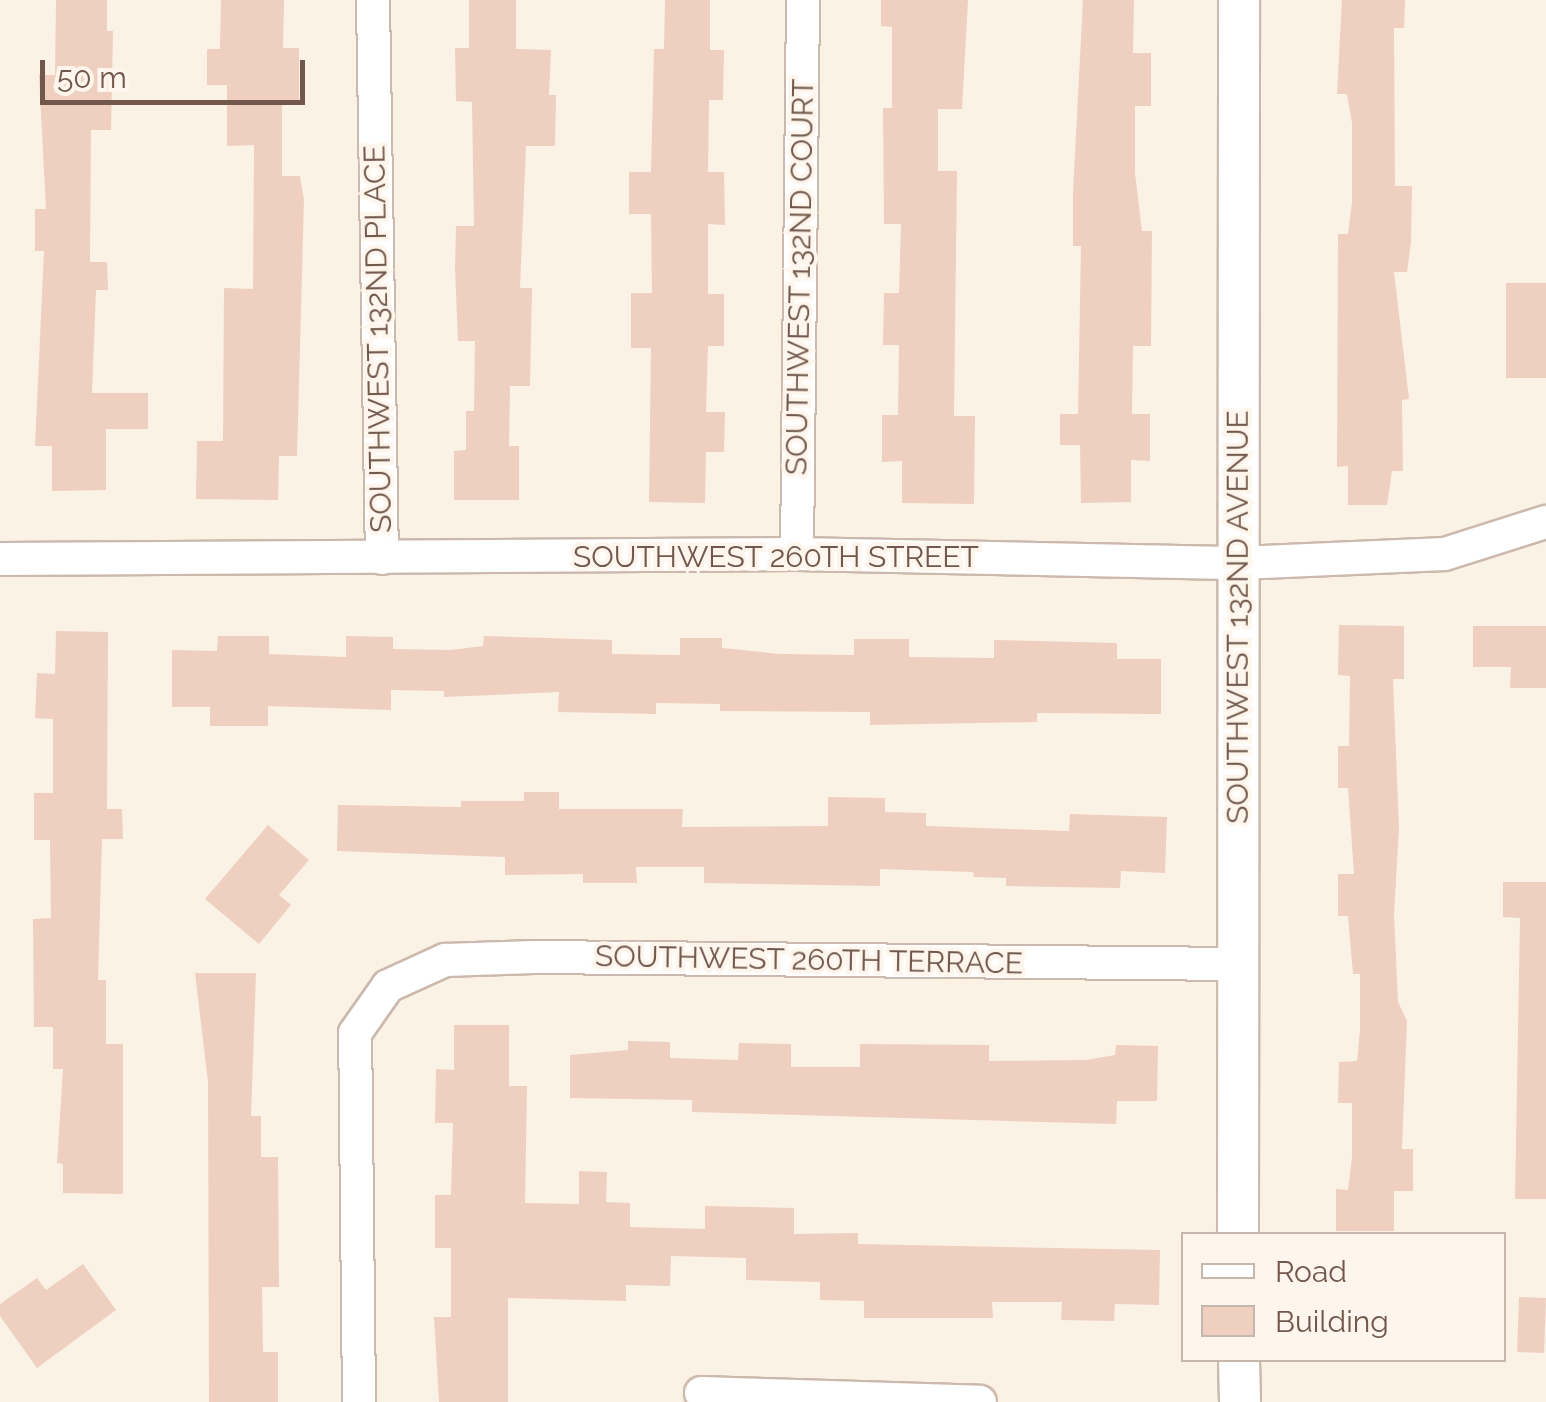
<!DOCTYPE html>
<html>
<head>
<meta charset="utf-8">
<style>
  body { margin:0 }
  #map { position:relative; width:1546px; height:1402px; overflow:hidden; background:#fbf2e6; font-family:Raleway,sans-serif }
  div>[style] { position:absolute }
  .building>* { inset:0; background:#efcfbf; transform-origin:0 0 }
  .roads { filter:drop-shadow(2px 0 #ccb9ad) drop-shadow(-2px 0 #ccb9ad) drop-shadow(0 2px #ccb9ad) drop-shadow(0 -2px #ccb9ad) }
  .minor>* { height:32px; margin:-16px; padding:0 16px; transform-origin:16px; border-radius:16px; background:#fff }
  .tertiary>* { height:40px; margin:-20px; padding:0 20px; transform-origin:20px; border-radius:20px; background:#fff }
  span { translate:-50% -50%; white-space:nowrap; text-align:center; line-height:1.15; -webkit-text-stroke:8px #fef6ec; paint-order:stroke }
  .street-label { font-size:30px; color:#72584c }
  .legend { position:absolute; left:1181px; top:1232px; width:325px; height:130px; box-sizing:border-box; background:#fef6ec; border:2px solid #c6b7ac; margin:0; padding:12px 18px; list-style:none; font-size:30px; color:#72584c }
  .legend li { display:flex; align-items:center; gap:20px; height:50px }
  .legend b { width:50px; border:2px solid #c6b7ac }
  .scale { position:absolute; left:40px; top:60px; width:265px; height:45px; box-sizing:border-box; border:5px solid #72584c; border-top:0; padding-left:12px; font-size:30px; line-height:35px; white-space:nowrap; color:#72584c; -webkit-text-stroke:8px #fef6ec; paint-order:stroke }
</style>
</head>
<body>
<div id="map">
  <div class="building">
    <div style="clip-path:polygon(56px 0,107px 0,107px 31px,113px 31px,111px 130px,91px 130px,90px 262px,107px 262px,108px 290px,96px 290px,92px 393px,148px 393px,148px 429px,106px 429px,106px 490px,52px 491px,52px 446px,35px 446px,44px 251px,35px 251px,35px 209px,46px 209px,39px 75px,55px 75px)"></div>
    <div style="clip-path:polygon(221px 0,284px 0,283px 48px,299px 48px,299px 101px,282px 101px,282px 176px,300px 176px,304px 200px,297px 456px,279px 456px,278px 500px,196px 499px,197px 441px,223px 441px,224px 288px,253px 289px,254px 145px,227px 146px,227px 85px,207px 85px,207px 49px,220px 49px)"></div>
    <div style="clip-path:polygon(469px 0,516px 0,516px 49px,551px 50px,549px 95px,556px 95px,555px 146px,526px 146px,520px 288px,532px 288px,530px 386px,510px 386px,509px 446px,519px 446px,519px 500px,454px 500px,454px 451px,466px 450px,466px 411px,474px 411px,475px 341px,458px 341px,455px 268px,456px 226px,474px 226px,472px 102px,456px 101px,455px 48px,469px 48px)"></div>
    <div style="clip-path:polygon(665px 0,710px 0,710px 50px,724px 50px,723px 100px,709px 100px,708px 172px,724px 172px,725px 225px,708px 224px,708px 294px,724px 294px,724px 346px,708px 346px,706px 412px,725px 412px,724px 452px,706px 452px,705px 503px,649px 502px,651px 348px,631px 348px,631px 293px,652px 293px,651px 214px,629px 214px,629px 172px,651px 172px,654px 49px,664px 49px)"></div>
    <div style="clip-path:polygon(881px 0,968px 0,962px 109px,938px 109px,938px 171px,957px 171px,954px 416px,975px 416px,974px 504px,902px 503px,902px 461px,882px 462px,882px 415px,898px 415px,899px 345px,883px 345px,884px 293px,899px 293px,901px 224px,884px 224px,883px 108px,892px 108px,892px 27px,881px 26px)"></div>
    <div style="clip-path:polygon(1083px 0,1134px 0,1133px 53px,1151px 53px,1151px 106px,1135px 106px,1135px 173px,1142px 231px,1152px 231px,1151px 346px,1133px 346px,1132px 414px,1150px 414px,1150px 461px,1131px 460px,1131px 502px,1081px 503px,1080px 445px,1060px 445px,1060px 414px,1078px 414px,1081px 246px,1073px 246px,1073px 192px)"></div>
    <div style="clip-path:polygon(1342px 0,1405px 0,1404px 28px,1394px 28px,1395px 186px,1412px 186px,1411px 242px,1407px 272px,1394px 272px,1409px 399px,1402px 400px,1403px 471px,1392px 471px,1387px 505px,1348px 505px,1348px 466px,1337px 467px,1338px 234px,1348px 234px,1352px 202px,1352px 123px,1347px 94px,1337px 94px)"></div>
    <div style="left:1546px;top:283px;width:95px;height:40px;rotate:90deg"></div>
    <div style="clip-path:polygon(1339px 625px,1404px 626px,1404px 679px,1393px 679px,1399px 828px,1394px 914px,1398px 1002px,1407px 1021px,1402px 1149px,1413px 1149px,1413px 1191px,1394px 1191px,1394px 1231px,1336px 1231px,1336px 1189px,1348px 1190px,1352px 1157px,1352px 1103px,1338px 1103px,1339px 1062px,1357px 1061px,1360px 1030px,1360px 974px,1353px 974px,1348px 916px,1338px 916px,1338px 874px,1354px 874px,1348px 788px,1338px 788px,1338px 746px,1349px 746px,1350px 676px,1338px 675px)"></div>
    <div style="clip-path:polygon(1473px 626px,1546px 626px,1546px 688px,1510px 688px,1511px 667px,1473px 667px)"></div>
    <div style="clip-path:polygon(56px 631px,108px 632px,107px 809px,122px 809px,123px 839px,102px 839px,98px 980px,106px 980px,106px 1044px,123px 1044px,123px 1194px,63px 1193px,63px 1164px,57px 1163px,63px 1069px,53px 1069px,53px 1027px,34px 1027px,33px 919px,51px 918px,50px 840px,34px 840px,34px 793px,53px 793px,53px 719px,35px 718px,37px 673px,55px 674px)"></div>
    <div style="clip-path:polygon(218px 636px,269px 636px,269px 654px,346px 657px,346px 636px,393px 637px,393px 649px,451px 650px,483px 646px,484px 636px,612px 640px,612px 654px,680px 655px,680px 638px,722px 638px,722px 648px,780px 654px,854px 655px,854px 639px,909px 639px,909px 657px,994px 658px,994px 640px,1117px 643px,1117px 659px,1161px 659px,1161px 714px,1037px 713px,1037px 722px,870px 725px,870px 712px,720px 711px,720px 704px,656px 703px,656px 714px,558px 712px,559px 692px,444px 697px,444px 691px,391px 690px,391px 710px,268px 706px,268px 726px,210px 726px,210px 707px,172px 707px,172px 650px,217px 651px)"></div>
    <div style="clip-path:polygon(524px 792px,559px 792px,559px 809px,683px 809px,682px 827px,828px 826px,828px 797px,885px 798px,885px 812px,926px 813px,926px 826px,1069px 831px,1070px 814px,1167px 817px,1165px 873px,1121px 871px,1120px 888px,1006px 886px,1006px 878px,974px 877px,973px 872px,880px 869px,880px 886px,704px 883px,704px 867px,636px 867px,637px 883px,583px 883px,583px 874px,505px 875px,505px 857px,337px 851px,338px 805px,461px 807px,461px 801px,524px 801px)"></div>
    <div style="clip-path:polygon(268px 825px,309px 860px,279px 895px,291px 905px,259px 944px,205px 899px)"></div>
    <div style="clip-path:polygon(1503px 882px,1546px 882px,1546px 1199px,1515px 1199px,1520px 918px,1503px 917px)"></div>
    <div style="clip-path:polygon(195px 973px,256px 973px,251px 1116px,261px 1116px,261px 1157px,278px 1157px,279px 1287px,262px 1287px,263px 1352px,278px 1352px,278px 1402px,209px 1402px,208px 1082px)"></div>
    <div style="clip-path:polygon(454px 1025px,509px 1025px,509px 1086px,527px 1086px,525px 1203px,579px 1204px,579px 1171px,607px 1172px,606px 1202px,630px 1203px,630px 1227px,705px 1229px,705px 1206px,794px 1208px,794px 1234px,858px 1233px,858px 1244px,1160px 1250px,1159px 1305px,1115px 1304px,1114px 1321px,1061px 1320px,1062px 1302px,992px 1302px,993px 1318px,864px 1318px,864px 1301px,820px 1300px,820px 1282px,746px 1280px,746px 1258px,671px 1256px,670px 1286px,626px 1285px,626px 1301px,508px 1298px,508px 1402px,439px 1402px,434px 1317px,451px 1317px,451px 1248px,435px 1248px,435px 1195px,451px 1195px,453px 1123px,435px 1123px,436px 1069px,454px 1070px)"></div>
    <div style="clip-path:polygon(628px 1041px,670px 1042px,670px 1058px,738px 1060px,739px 1043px,791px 1044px,791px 1067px,860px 1067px,860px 1044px,989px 1045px,989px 1061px,1086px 1060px,1115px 1055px,1116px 1045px,1158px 1046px,1157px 1101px,1117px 1101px,1116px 1124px,692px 1112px,692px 1100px,570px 1098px,570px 1055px,628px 1050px)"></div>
    <div style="clip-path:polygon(83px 1264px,116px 1310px,37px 1368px,0 1316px,0 1304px,37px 1278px,46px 1290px)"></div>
    <div style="left:1519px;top:1297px;width:27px;height:55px;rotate:2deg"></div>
  </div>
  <div class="roads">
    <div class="minor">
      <div style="left:373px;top:0;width:558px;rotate:89.08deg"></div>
      <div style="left:797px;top:554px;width:554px;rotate:-89.38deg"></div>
      <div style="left:0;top:559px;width:797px;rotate:-0.36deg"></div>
      <div style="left:797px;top:554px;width:443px;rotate:1.2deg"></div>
      <div style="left:1240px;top:563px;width:205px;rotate:-2.5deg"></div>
      <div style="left:1445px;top:554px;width:106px;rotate:-17.6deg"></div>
      <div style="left:701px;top:1393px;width:279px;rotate:1.8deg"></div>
      <div style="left:359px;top:1402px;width:369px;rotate:-90.6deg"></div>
      <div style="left:355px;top:1033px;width:57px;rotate:-54.9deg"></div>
      <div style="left:388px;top:986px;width:63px;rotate:-24.5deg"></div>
      <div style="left:445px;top:960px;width:89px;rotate:-1.9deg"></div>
      <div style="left:534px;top:957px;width:702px;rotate:0.57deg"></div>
    </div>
    <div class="tertiary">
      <div style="left:1238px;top:1234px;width:1234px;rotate:-89.95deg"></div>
      <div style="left:1239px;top:1360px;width:42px;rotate:88.6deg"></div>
    </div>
  </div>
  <div class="street-label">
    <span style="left:800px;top:277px;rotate:-89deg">SOUTHWEST 132ND COURT</span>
    <span style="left:378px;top:339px;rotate:-91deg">SOUTHWEST 132ND PLACE</span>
    <span style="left:776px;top:557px">SOUTHWEST 260TH STREET</span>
    <span style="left:1238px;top:617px;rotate:-90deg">SOUTHWEST 132ND AVENUE</span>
    <span style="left:809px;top:960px;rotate:1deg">SOUTHWEST 260TH TERRACE</span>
  </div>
  <ul class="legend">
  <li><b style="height:12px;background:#fff"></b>Road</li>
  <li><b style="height:28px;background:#efcfbf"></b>Building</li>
  </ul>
  <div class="scale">50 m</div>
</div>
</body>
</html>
